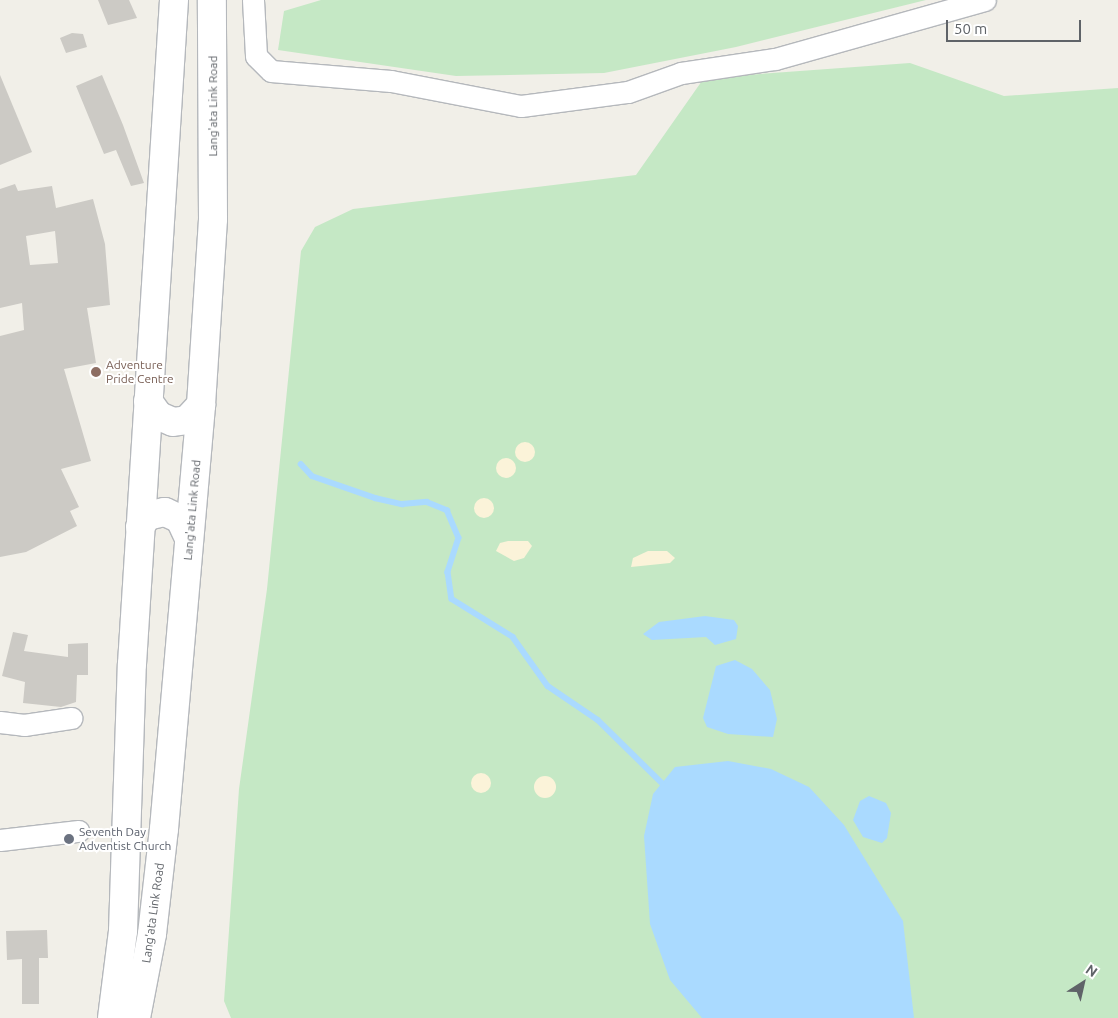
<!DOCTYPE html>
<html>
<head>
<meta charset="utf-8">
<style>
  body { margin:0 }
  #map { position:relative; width:1118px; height:1018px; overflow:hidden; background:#f1efe8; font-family:Ubuntu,sans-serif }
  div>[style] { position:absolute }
  .green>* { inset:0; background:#c5e8c5 }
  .sand>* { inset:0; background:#fbf3d9 }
  .round { border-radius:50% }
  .water>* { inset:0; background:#aadaff }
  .stream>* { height:5.5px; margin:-2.75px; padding:0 2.75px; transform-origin:2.75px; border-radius:2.75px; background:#aadaff }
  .building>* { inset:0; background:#cccac5 }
  .roads { filter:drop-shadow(1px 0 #b5b8bc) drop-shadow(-1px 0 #b5b8bc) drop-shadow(0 1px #b5b8bc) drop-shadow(0 -1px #b5b8bc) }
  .street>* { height:21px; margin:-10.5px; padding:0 10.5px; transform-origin:10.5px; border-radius:10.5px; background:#fff }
  .secondary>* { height:28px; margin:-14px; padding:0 14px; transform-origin:14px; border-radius:14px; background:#fff }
  .dots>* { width:14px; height:14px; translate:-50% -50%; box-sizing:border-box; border:2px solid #fff; border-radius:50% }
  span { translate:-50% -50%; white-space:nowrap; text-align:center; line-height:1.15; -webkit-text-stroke:4px #fff; paint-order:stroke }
  .street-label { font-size:12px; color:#5f6368 }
  .education-label { font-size:12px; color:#785e54 }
  .left { translate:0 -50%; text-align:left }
  .worship-label { font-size:12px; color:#5b616d }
  .north { position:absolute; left:1058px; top:958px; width:50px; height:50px; -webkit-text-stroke:4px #fff; paint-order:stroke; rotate:35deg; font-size:14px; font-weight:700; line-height:20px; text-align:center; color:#5f6368 }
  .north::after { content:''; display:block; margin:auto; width:18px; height:22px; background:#5f6368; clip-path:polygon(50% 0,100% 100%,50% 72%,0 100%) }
  .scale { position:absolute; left:946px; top:20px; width:135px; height:22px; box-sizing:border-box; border:2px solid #5f6368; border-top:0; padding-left:6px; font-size:15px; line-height:18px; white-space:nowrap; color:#5f6368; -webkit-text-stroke:4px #fff; paint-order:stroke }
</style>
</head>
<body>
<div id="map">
  <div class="green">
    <div style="clip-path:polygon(321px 0,926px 0,736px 47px,604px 73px,456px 76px,278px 50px,284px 11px)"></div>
    <div style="clip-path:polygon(910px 63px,1004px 96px,1118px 88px,1118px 1018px,231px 1018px,224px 1001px,239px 789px,267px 589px,301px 251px,315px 227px,353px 209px,636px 175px,704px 78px)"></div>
  </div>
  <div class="sand">
    <div class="round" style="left:515px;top:442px;width:20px;height:20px"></div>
    <div class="round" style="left:496px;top:458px;width:20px;height:20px"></div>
    <div class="round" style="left:474px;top:498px;width:20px;height:20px"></div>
    <div style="clip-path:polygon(508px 541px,528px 541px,532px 546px,524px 558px,514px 561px,496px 551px,500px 543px)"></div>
    <div style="clip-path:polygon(648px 551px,667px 551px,675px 558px,670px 563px,631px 567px,633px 558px)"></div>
    <div class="round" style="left:471px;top:773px;width:20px;height:20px"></div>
    <div class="round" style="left:534px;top:776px;width:22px;height:22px"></div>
  </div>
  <div class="water">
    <div style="clip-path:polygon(705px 616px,734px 620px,738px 626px,736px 639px,715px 645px,706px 637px,652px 640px,643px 634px,659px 622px)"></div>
    <div style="clip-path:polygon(735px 660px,752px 669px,770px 690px,777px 719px,773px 737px,728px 734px,707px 727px,703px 718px,716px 666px)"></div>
    <div style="clip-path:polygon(728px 761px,771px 769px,809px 787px,844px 825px,903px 921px,914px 1018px,702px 1018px,670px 980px,650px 924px,644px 836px,653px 794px,675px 767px)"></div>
    <div style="clip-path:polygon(869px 796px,886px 803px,891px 813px,887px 838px,882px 843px,863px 837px,853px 820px,860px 801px)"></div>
  </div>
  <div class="stream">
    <div style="left:301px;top:464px;width:16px;rotate:47deg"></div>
    <div style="left:312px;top:476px;width:67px;rotate:19.2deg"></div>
    <div style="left:375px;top:498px;width:28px;rotate:13deg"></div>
    <div style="left:402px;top:504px;width:25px;rotate:-5deg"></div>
    <div style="left:427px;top:502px;width:22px;rotate:22deg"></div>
    <div style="left:447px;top:510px;width:30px;rotate:67deg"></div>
    <div style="left:459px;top:538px;width:36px;rotate:108deg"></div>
    <div style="left:448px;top:572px;width:27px;rotate:82deg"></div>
    <div style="left:452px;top:599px;width:72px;rotate:31.9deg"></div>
    <div style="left:513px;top:637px;width:60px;rotate:54.5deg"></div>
    <div style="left:548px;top:686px;width:60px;rotate:34.2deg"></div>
    <div style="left:598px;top:720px;width:90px;rotate:44.5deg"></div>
  </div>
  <div class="building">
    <div style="clip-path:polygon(98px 0,129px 0,137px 18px,108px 25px)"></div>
    <div style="clip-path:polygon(72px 33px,83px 34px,87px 47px,66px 53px,60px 38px)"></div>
    <div style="clip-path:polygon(0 75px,32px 152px,0 165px)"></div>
    <div style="clip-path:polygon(102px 75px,123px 125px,144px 183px,131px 186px,116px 150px,104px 154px,76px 86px)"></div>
    <div style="clip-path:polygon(evenodd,15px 184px,18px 191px,52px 186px,56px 208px,93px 199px,105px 244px,110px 305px,87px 308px,96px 363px,64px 369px,91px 461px,61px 469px,79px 507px,70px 511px,77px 526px,26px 552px,0 557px,0 336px,24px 330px,22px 303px,0 308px,0 189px,15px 184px,55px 231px,58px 263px,30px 265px,26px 236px,55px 231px)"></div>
    <div style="clip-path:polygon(13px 632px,28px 635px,24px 651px,68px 657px,68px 644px,88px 643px,88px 675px,77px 675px,76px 702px,61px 707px,23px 703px,25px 682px,2px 676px)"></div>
    <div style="clip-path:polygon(47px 930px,48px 958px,39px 958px,39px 1004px,22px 1004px,22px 959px,7px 960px,6px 931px)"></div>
  </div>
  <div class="roads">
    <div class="street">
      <div style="left:253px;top:0;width:56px;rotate:86.9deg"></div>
      <div style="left:256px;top:56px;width:21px;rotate:45deg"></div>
      <div style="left:271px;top:71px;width:120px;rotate:4.8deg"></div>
      <div style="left:391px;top:81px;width:132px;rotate:10.9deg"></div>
      <div style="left:521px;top:106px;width:108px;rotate:-7.5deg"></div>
      <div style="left:628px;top:92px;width:56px;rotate:-19.7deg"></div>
      <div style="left:681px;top:73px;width:95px;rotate:-8.5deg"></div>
      <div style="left:775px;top:59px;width:218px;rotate:-15.7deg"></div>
      <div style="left:0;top:722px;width:24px;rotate:7deg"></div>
      <div style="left:24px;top:725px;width:48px;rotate:-8.5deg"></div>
      <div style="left:0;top:840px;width:79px;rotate:-6.6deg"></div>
    </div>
    <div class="secondary">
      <div style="left:148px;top:401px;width:19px;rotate:54deg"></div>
      <div style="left:159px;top:416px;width:15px;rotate:23deg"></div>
      <div style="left:173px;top:422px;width:14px;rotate:-8deg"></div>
      <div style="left:187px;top:420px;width:21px;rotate:-47deg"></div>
      <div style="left:140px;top:527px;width:13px;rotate:-58deg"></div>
      <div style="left:147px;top:516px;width:18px;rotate:-13deg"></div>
      <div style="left:165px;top:512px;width:17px;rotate:25deg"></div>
      <div style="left:180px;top:519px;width:21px;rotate:65deg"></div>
      <div style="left:112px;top:1018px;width:88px;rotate:-82.8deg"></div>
      <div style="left:123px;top:931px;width:267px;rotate:-88.1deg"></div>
      <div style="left:132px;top:664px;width:665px;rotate:-86.38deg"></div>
      <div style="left:136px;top:1018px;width:86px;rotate:-79.2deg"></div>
      <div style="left:152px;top:934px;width:106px;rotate:-83.5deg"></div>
      <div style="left:164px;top:829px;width:426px;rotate:-85deg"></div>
      <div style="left:201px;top:405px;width:186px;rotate:-86.3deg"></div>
      <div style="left:213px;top:219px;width:219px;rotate:-90.3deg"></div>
    </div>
  </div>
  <div class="dots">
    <div style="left:96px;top:372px;background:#8d6e63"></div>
    <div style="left:69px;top:839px;background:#6b7280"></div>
  </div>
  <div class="street-label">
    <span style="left:213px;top:106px;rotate:-90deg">Lang'ata Link Road</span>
    <span style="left:192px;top:510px;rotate:-85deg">Lang'ata Link Road</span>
    <span style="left:153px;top:913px;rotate:-82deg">Lang'ata Link Road</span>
  </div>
  <div class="education-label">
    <span class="left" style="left:106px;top:372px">Adventure<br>Pride Centre</span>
  </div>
  <div class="worship-label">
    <span class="left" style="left:79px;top:839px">Seventh Day<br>Adventist Church</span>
  </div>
  <div class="north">N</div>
  <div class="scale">50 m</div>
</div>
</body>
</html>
